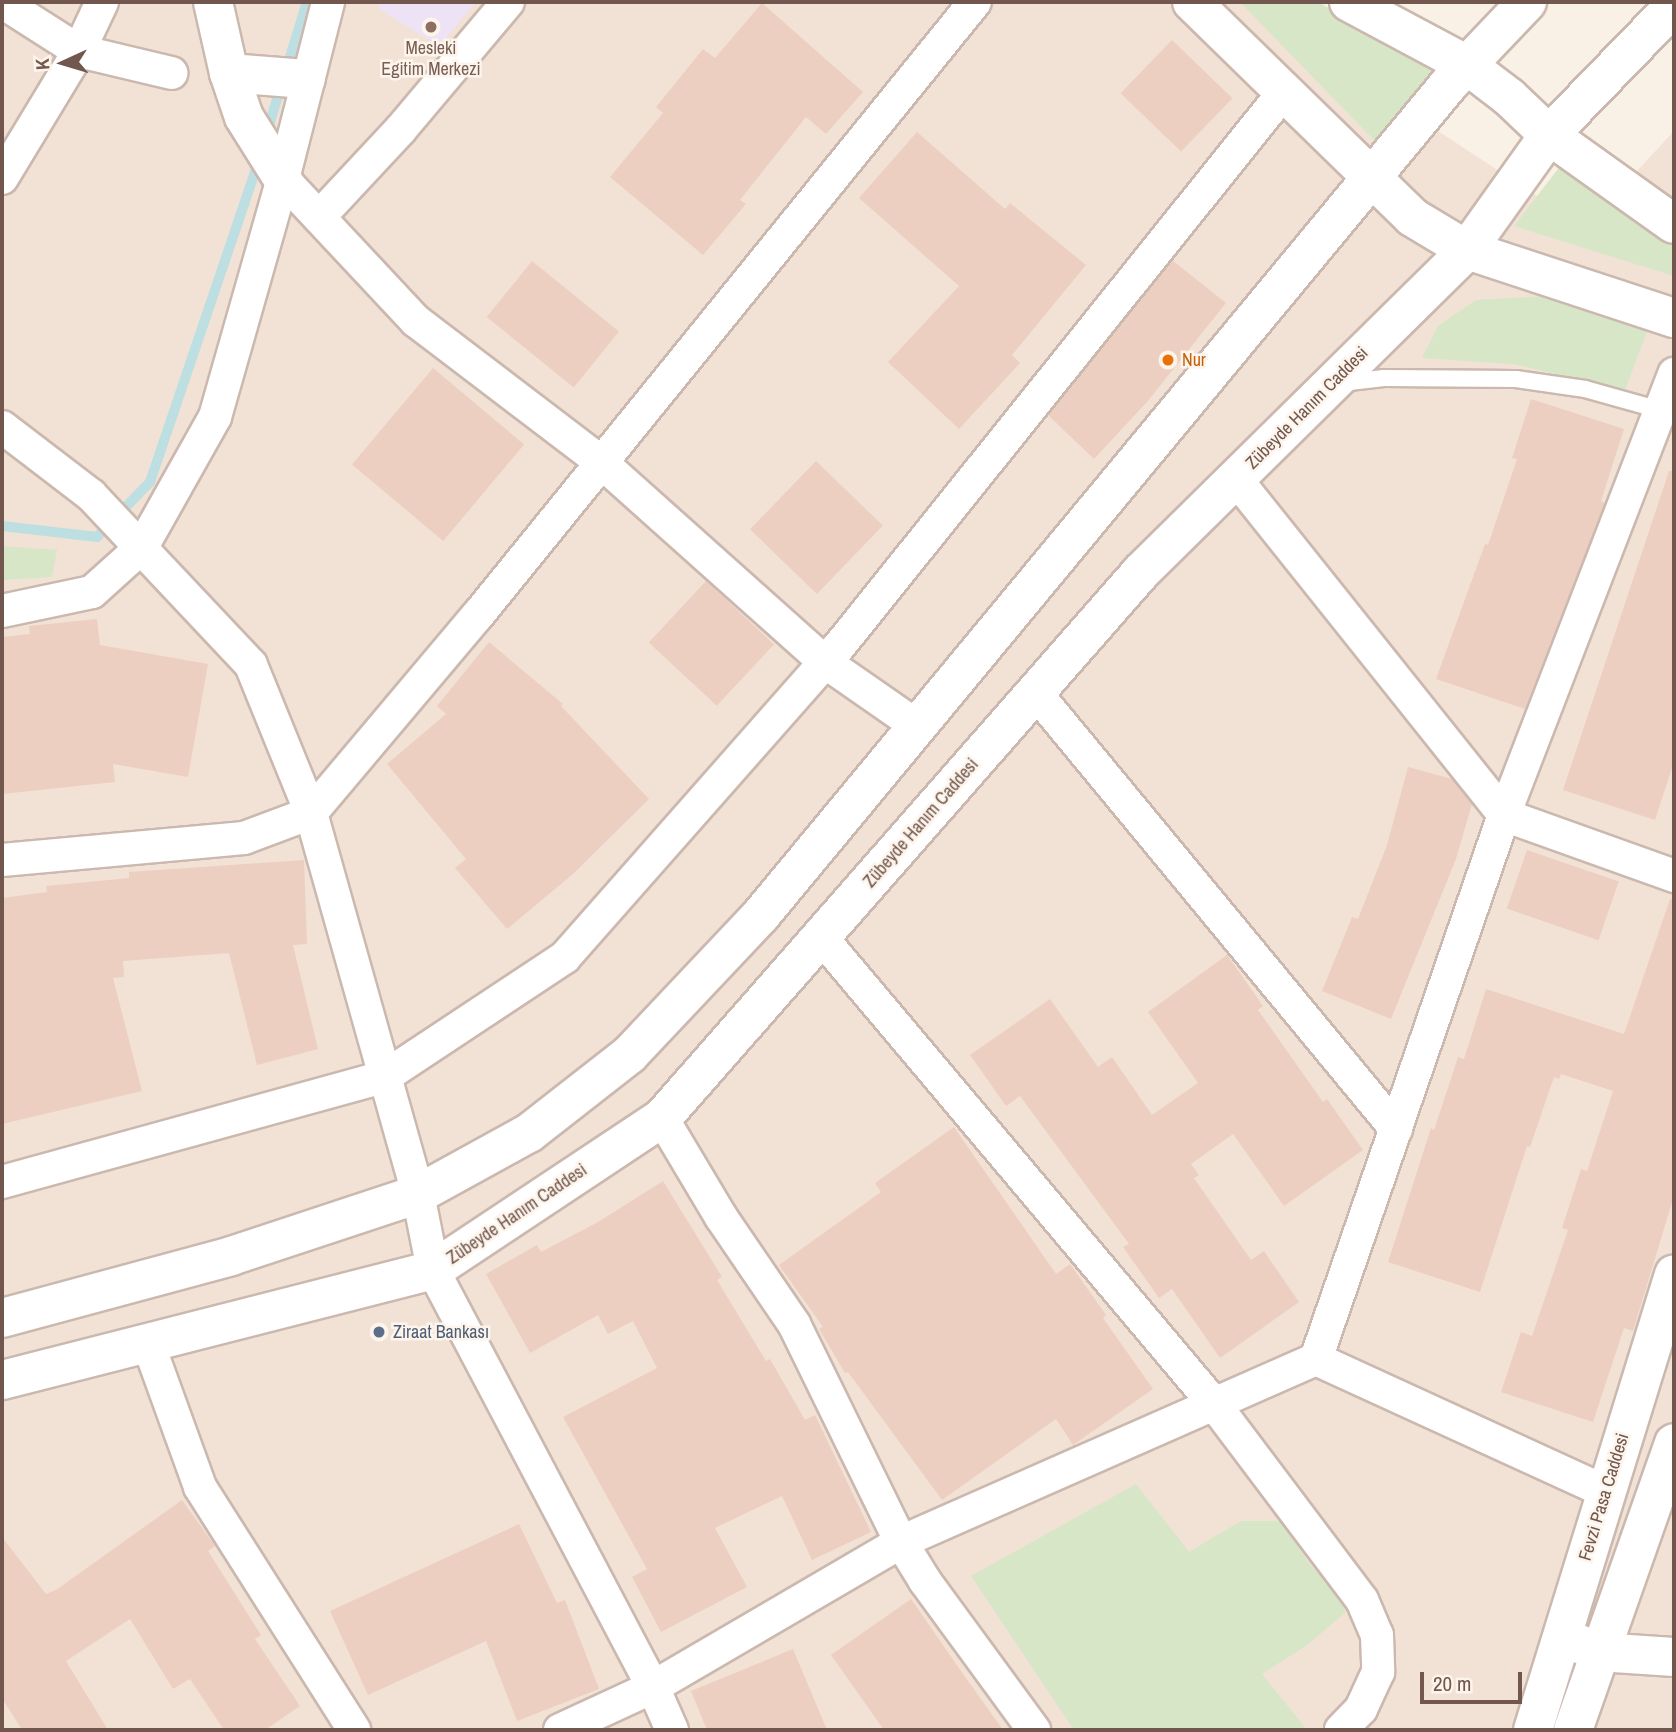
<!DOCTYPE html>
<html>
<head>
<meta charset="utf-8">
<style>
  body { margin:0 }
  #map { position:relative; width:1676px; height:1732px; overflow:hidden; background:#faf1e6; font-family:"Archivo Narrow",sans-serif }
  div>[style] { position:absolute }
  .residential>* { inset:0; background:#f1e2d5 }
  .education>* { inset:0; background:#eee3f6 }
  .green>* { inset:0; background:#d6e6c6 }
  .stream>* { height:10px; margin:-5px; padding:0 5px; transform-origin:5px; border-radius:5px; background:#bddfe2 }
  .building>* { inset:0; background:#edcfc1; transform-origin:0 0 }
  .roads { filter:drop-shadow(2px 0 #cbb8ae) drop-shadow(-2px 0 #cbb8ae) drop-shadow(0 2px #cbb8ae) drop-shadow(0 -2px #cbb8ae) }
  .lane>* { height:16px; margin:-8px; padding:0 8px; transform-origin:8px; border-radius:8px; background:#fff }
  .street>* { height:32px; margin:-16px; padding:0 16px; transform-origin:16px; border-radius:16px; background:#fff }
  .secondary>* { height:38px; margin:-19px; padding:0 19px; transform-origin:19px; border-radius:19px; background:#fff }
  .dots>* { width:19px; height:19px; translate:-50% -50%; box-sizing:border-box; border:4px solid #fdf5ec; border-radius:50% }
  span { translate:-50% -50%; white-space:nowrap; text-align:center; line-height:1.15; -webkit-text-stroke:5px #fdf5ec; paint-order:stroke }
  .education-label { font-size:18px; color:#785e54 }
  .food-label { font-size:18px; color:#c56008 }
  .left { translate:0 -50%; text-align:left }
  .street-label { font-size:18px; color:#71574d }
  .service-label { font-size:18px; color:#4e5e75 }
  .frame { position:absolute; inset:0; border:4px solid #71574d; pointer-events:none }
  .north { position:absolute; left:28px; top:28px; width:70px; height:70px; -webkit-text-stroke:5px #fdf5ec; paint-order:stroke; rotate:266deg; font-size:19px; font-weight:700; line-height:28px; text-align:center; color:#71574d }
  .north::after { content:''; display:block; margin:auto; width:24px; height:32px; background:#71574d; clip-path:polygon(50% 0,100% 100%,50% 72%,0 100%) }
  .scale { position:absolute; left:1420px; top:1672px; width:102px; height:32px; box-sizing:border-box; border:4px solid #71574d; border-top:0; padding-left:9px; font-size:21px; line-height:24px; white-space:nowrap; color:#71574d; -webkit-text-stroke:5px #fdf5ec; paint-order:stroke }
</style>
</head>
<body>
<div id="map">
  <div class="residential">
    <div style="clip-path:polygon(2px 2px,1240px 2px,1585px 227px,1674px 131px,1674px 1730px,2px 1730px)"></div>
  </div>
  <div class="education">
    <div style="clip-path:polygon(380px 2px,476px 2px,439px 46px,378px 8px)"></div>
  </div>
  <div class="green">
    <div style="clip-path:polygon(1240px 2px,1318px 2px,1439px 71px,1375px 141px)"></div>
    <div style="clip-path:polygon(1561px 165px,1674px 247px,1674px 276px,1514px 226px)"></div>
    <div style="clip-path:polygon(1550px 296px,1649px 326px,1625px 390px,1513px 364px,1422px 358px,1438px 326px,1476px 300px)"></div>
    <div style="clip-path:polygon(2px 546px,57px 550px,52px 577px,2px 580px)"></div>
    <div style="clip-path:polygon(1136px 1484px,1189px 1552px,1241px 1521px,1282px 1521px,1310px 1565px,1331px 1586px,1346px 1612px,1307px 1645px,1262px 1674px,1307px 1730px,1074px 1730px,971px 1576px)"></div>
  </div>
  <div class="stream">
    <div style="left:266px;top:135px;width:139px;rotate:-72.9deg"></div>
    <div style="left:2px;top:526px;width:96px;rotate:6.6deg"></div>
    <div style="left:97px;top:537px;width:76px;rotate:-46.1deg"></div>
    <div style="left:150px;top:482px;width:343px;rotate:-71.3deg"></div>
  </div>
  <div class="building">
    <div style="clip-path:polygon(762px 3px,863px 92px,826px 134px,806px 117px,740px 200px,746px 204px,703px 255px,610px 177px,663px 113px,656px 107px,703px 49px,715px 58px)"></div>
    <div style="left:1172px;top:40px;width:84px;height:74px;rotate:44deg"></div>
    <div style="clip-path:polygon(917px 132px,1005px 209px,1010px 203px,1086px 265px,1012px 355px,1020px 363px,959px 429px,888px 362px,959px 286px,859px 198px)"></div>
    <div style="clip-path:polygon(1172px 260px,1226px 303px,1147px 402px,1094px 459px,1048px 415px)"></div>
    <div style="left:532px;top:261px;width:112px;height:72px;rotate:39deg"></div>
    <div style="left:433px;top:368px;width:119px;height:126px;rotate:40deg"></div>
    <div style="clip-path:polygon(1531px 399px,1624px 429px,1601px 501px,1605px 503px,1525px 709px,1436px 679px,1485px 544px,1488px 545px,1517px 459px,1512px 458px)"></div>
    <div style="left:816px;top:461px;width:93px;height:95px;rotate:44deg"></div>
    <div style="clip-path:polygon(1669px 471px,1674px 471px,1674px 762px,1655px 820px,1563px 790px)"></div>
    <div style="left:706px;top:581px;width:93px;height:84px;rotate:43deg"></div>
    <div style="clip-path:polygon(97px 619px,100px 645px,208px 664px,188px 777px,113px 764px,115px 782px,2px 794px,2px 637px,30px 634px,29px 626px)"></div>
    <div style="clip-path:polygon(489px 642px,563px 704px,561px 706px,649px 799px,573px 874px,507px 929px,455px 868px,466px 859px,387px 764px,446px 714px,437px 706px)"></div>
    <div style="clip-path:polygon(1408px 767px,1452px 779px,1472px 804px,1456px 859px,1391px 1019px,1322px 991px,1352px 917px,1358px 919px,1387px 845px)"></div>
    <div style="left:1527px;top:850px;width:97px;height:62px;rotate:19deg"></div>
    <div style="clip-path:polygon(304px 860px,307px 944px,293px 945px,318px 1049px,257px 1065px,229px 953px,123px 961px,124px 977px,113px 978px,142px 1091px,2px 1124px,2px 898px,47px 892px,46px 886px,129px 878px,129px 872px)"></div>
    <div style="clip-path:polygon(1670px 899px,1674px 900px,1674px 1196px,1633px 1331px,1624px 1328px,1593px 1422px,1501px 1392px,1521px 1332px,1532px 1336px,1568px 1230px,1562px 1228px,1581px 1169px,1587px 1171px,1613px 1091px,1561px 1074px,1559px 1079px,1554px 1077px,1530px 1147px,1527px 1146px,1480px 1292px,1388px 1262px,1431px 1128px,1434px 1130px,1458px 1057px,1464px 1059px,1486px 989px,1624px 1034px)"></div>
    <div style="clip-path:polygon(1227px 955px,1263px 1006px,1258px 1010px,1323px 1102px,1327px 1099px,1363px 1150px,1284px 1206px,1233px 1134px,1191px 1164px,1199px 1175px,1194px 1178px,1251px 1260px,1264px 1251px,1299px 1302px,1220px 1358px,1172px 1289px,1159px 1298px,1123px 1247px,1129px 1244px,1020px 1096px,1006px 1106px,970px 1055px,1050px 999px,1098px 1067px,1112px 1057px,1152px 1115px,1198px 1083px,1148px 1012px)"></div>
    <div style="clip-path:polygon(954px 1127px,1056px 1274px,1070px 1264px,1106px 1315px,1103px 1318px,1153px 1389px,1073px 1445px,1056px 1419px,942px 1500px,848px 1372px,845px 1373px,819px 1329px,823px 1327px,779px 1265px,881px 1192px,875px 1183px)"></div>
    <div style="clip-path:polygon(663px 1181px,722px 1277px,717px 1280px,766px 1361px,770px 1359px,805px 1420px,815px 1415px,871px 1532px,812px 1560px,782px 1496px,715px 1528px,747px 1587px,661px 1632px,632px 1577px,647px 1569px,563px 1417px,657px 1368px,633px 1321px,608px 1334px,598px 1315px,530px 1353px,486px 1274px,537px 1245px,541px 1252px,598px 1222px)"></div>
    <div style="clip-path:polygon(182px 1500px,215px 1546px,208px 1551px,261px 1635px,255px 1639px,300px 1706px,265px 1730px,224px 1730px,190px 1679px,173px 1689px,130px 1619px,66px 1661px,108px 1730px,22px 1730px,2px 1698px,2px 1537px,46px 1594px,56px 1590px)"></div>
    <div style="clip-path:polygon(519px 1524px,557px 1603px,565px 1600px,599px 1689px,517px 1721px,486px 1641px,368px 1695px,330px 1611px)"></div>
    <div style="clip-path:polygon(911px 1599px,961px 1671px,1003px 1730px,884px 1730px,867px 1706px,831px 1655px)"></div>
    <div style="clip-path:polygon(793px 1649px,827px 1730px,707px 1730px,691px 1691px)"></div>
  </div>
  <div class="roads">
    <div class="lane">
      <div style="left:1341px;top:383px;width:43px;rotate:-6.6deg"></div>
      <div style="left:1384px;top:378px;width:132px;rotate:0.4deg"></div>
      <div style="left:1516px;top:379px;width:70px;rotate:8.2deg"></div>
      <div style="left:1585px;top:389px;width:78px;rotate:15.6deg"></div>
    </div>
    <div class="street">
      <div style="left:2px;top:2px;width:91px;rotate:32.5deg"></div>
      <div style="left:79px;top:51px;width:95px;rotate:13.4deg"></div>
      <div style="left:2px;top:178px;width:149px;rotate:-58.8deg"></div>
      <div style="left:79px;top:51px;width:54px;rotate:-64.9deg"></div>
      <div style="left:283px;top:179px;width:195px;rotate:46.9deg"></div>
      <div style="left:416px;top:321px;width:233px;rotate:37.3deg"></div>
      <div style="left:601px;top:462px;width:300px;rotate:41.8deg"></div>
      <div style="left:825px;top:662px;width:112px;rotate:34.8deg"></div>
      <div style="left:319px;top:217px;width:120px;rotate:-47deg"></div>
      <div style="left:401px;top:129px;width:166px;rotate:-49.9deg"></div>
      <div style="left:2px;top:427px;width:112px;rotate:37.4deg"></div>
      <div style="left:91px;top:495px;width:233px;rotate:46.7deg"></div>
      <div style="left:251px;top:665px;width:160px;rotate:67.9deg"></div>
      <div style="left:311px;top:813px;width:396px;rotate:74.3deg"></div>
      <div style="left:418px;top:1194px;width:77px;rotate:78.8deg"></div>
      <div style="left:433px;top:1270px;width:471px;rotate:62.2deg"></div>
      <div style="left:653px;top:1687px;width:47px;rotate:66.2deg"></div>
      <div style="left:1236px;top:479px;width:430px;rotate:51.4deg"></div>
      <div style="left:1504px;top:815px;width:181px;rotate:19.7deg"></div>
      <div style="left:2px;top:611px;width:92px;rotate:-11.9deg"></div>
      <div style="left:92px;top:592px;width:67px;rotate:-42deg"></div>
      <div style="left:142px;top:547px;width:149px;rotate:-60.7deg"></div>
      <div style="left:215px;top:417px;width:248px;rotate:-74.1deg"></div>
      <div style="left:283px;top:179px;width:183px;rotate:-75.7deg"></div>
      <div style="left:1035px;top:692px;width:567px;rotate:50.44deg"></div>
      <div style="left:2px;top:860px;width:243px;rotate:-5.2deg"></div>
      <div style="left:244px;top:838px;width:72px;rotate:-20.5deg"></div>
      <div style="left:311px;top:813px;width:259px;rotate:-49.9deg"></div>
      <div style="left:478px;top:615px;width:789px;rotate:-50.97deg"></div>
      <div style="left:821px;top:937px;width:612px;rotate:49.91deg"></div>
      <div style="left:1215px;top:1405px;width:244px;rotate:53deg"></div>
      <div style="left:1362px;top:1600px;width:38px;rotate:67deg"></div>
      <div style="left:1377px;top:1635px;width:37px;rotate:88deg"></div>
      <div style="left:1378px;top:1672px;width:41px;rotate:114.7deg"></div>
      <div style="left:1361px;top:1709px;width:29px;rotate:134deg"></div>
      <div style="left:662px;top:1118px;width:115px;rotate:59.2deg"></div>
      <div style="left:721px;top:1217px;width:130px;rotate:55.7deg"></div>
      <div style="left:794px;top:1324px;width:243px;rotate:63.9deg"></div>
      <div style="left:901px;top:1542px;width:46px;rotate:58.4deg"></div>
      <div style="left:925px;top:1581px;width:185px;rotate:53.8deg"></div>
      <div style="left:2px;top:1182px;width:396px;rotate:-15.4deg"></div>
      <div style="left:384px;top:1077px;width:217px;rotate:-33.5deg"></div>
      <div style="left:565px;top:957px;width:411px;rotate:-48.6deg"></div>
      <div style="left:837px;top:649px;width:713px;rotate:-51.26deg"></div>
      <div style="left:148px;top:1343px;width:153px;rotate:70.1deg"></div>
      <div style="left:200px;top:1487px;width:288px;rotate:57.6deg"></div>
      <div style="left:1316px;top:1359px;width:319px;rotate:24.6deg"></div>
      <div style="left:560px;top:1730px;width:102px;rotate:-24.8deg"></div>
      <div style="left:653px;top:1687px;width:287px;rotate:-30.3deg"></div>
      <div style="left:901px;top:1542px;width:454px;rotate:-23.8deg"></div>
      <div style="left:1316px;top:1359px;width:576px;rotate:-70.94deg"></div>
      <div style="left:1504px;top:815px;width:473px;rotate:-68.9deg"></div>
    </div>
    <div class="secondary">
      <div style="left:213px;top:2px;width:73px;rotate:77.3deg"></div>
      <div style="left:229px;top:73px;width:77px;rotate:4.5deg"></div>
      <div style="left:1192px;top:2px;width:308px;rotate:44.3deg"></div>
      <div style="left:1412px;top:217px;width:64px;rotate:31deg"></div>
      <div style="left:1467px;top:250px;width:218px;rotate:18.2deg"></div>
      <div style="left:1349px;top:2px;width:134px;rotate:28.1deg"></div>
      <div style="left:1467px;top:65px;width:53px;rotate:37.3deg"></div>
      <div style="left:1509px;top:97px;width:55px;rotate:43.5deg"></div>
      <div style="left:1549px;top:135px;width:153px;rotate:35.5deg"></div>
      <div style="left:229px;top:73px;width:46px;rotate:71.2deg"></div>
      <div style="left:244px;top:117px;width:73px;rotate:57.8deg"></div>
      <div style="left:2px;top:1318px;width:237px;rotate:-15.1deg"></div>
      <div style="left:231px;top:1256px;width:197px;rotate:-18.3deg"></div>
      <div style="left:418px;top:1194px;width:127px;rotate:-28.8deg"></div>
      <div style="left:529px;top:1133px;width:128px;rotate:-38deg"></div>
      <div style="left:630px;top:1054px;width:191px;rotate:-46.7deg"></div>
      <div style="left:761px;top:915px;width:1079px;rotate:-50.38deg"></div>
      <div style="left:1449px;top:84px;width:113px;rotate:-46.4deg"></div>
      <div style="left:2px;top:1380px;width:445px;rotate:-14.3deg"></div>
      <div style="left:433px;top:1270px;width:275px;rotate:-33.6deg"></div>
      <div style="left:662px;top:1118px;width:726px;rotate:-48.74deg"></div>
      <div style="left:1141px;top:572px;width:458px;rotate:-44.6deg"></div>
      <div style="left:1467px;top:250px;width:141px;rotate:-54.5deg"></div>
      <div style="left:1549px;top:135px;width:180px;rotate:-45.9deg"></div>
      <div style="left:1577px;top:1643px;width:24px;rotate:22deg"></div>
      <div style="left:1599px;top:1652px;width:75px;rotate:3.8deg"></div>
      <div style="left:1533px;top:1730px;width:477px;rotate:-72.8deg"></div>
      <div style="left:1573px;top:1730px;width:304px;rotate:-70.6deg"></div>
    </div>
  </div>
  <div class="dots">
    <div style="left:431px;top:27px;background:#8d6e63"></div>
    <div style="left:1168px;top:360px;background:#e8710a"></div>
    <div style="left:379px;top:1332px;background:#5c6f8a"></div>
  </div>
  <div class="education-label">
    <span style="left:431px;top:59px">Mesleki<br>Egitim Merkezi</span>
  </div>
  <div class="food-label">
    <span class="left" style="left:1182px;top:360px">Nur</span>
  </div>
  <div class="street-label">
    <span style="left:1307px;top:408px;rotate:-45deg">Zübeyde Hanım Caddesi</span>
    <span style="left:921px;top:823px;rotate:-49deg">Zübeyde Hanım Caddesi</span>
    <span style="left:517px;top:1214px;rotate:-34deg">Zübeyde Hanım Caddesi</span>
    <span style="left:1604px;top:1497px;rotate:-73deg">Fevzi Pasa Caddesi</span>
  </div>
  <div class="service-label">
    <span class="left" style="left:393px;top:1332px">Ziraat Bankası</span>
  </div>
  <div class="frame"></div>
  <div class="north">K</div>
  <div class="scale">20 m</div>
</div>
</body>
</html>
